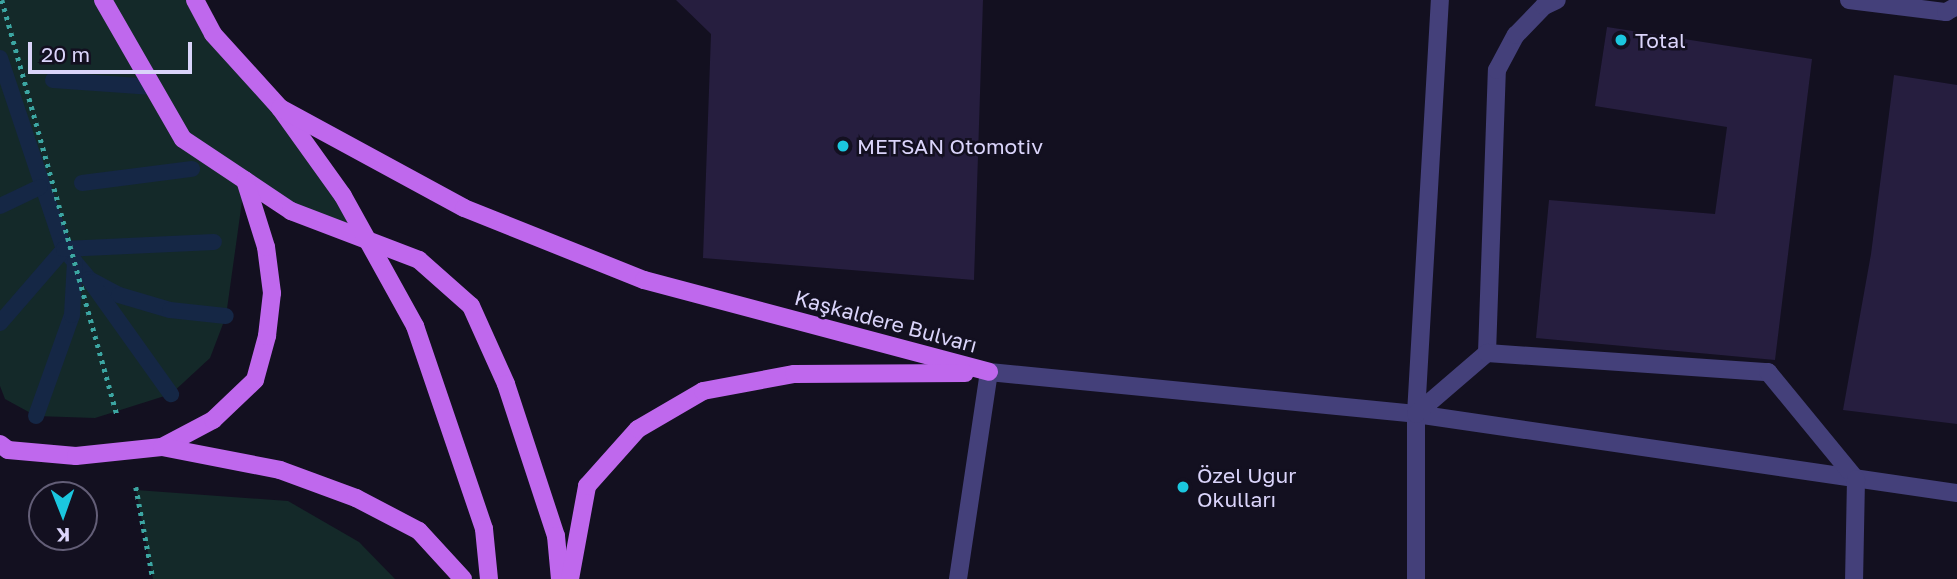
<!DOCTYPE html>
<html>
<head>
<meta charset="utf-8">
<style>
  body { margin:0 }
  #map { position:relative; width:1957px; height:579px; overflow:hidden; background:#131020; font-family:"Golos Text",sans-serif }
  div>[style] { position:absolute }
  .green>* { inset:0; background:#142929 }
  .stream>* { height:16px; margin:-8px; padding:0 8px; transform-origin:8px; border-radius:8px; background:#152745 }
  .building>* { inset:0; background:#261e3f }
  .path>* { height:4.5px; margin-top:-2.25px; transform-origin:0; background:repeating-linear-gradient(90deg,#3ca6a2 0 3.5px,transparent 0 8.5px) }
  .minor>* { height:18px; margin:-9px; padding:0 9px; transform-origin:9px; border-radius:9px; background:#44407a }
  .major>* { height:18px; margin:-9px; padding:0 9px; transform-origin:9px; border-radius:9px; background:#bf68ed }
  .dots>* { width:19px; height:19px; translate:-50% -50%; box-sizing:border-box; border:4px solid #131020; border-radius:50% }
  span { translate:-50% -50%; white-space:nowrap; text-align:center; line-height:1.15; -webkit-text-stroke:5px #131020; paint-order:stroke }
  .poi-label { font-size:21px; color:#dad4fa }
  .left { translate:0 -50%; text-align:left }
  .street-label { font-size:21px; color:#dad4fa }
  .north { position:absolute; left:28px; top:481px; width:70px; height:70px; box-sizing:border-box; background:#131020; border:2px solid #635e77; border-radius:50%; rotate:179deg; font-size:19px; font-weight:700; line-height:28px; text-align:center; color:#dad4fa }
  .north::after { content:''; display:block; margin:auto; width:24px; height:32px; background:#1bc7df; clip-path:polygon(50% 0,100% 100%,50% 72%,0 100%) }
  .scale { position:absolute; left:28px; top:42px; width:164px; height:32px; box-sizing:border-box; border:4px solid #dad4fa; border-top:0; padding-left:9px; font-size:21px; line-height:24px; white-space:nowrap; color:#dad4fa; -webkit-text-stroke:5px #131020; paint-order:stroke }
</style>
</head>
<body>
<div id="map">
  <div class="green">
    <div style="clip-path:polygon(0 0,195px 0,280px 108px,367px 240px,245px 180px,226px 316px,210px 358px,171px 394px,95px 418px,36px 416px,5px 399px,0 386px)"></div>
    <div style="clip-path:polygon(136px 490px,288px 501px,359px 542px,395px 579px,153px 579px)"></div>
  </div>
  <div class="stream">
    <div style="left:0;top:58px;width:201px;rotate:71.5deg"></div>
    <div style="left:64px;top:249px;width:39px;rotate:50deg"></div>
    <div style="left:89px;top:279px;width:34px;rotate:28deg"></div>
    <div style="left:119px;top:295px;width:53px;rotate:16.4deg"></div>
    <div style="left:170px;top:310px;width:56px;rotate:6.1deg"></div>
    <div style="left:53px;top:80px;width:100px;rotate:4deg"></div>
    <div style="left:82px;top:183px;width:111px;rotate:-7.3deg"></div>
    <div style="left:0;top:206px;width:44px;rotate:-25.4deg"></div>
    <div style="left:91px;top:282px;width:138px;rotate:54.5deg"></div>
    <div style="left:0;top:323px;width:98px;rotate:-49.1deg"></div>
    <div style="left:64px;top:249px;width:150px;rotate:-2.7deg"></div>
    <div style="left:36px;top:416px;width:107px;rotate:-70.4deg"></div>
    <div style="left:72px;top:315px;width:53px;rotate:-86.8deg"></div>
  </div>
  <div class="building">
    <div style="clip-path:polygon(676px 0,983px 0,974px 280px,703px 258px,711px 34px)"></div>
    <div style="clip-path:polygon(1607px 27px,1812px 59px,1775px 360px,1536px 338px,1549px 200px,1715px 214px,1727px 127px,1595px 106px)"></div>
    <div style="clip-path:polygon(1894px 75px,1957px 85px,1957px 424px,1843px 410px,1871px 254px)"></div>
  </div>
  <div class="path">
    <div style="left:2px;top:0;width:430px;rotate:74.5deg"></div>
    <div style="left:136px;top:487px;width:94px;rotate:79.5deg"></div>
  </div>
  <div class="minor">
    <div style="left:1849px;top:0;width:98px;rotate:7.1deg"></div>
    <div style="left:1946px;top:12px;width:13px;rotate:-29deg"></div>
    <div style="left:1487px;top:353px;width:283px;rotate:-88deg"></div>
    <div style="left:1497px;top:70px;width:40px;rotate:-62deg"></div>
    <div style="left:1516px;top:35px;width:40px;rotate:-46deg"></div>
    <div style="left:1544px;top:6px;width:14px;rotate:-25deg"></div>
    <div style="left:1416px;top:414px;width:547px;rotate:8.31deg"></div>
    <div style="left:958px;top:579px;width:209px;rotate:-81.5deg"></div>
    <div style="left:989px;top:372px;width:429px;rotate:5.6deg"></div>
    <div style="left:1416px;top:414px;width:415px;rotate:-86.7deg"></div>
    <div style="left:1416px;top:579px;width:165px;rotate:-90deg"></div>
    <div style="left:1416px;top:414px;width:94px;rotate:-40.7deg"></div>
    <div style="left:1487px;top:353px;width:282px;rotate:3.9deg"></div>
    <div style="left:1768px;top:372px;width:139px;rotate:50.6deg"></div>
    <div style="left:1856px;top:479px;width:100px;rotate:91.1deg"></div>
  </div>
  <div class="major">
    <div style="left:103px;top:0;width:160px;rotate:60.1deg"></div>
    <div style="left:183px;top:139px;width:130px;rotate:33.7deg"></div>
    <div style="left:291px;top:211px;width:137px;rotate:20.9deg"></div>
    <div style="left:419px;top:260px;width:69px;rotate:41.5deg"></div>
    <div style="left:471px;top:306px;width:85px;rotate:65.8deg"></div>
    <div style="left:506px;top:384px;width:160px;rotate:71.8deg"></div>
    <div style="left:556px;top:536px;width:43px;rotate:84.7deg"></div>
    <div style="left:195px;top:0;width:38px;rotate:62deg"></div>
    <div style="left:213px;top:34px;width:100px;rotate:47.8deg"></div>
    <div style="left:280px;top:108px;width:108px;rotate:54.4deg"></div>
    <div style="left:343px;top:196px;width:149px;rotate:61deg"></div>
    <div style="left:415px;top:326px;width:214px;rotate:71.2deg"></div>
    <div style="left:484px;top:529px;width:50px;rotate:84.3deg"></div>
    <div style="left:280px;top:108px;width:209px;rotate:28.5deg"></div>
    <div style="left:464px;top:208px;width:194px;rotate:21.8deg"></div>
    <div style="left:644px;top:280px;width:357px;rotate:14.9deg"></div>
    <div style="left:0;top:444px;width:10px;rotate:37deg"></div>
    <div style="left:8px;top:450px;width:68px;rotate:5deg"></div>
    <div style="left:76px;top:456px;width:86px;rotate:-6deg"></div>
    <div style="left:162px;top:447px;width:58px;rotate:-27.9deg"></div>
    <div style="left:213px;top:420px;width:58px;rotate:-43.6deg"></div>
    <div style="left:255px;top:380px;width:46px;rotate:-74.7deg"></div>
    <div style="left:267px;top:336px;width:43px;rotate:-83.4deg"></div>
    <div style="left:272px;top:293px;width:46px;rotate:-97.4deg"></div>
    <div style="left:266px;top:247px;width:70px;rotate:-107.4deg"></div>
    <div style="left:162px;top:447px;width:120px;rotate:11deg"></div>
    <div style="left:280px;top:470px;width:81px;rotate:20.2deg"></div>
    <div style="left:356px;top:498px;width:71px;rotate:27.6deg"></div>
    <div style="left:419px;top:531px;width:65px;rotate:47.5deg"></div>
    <div style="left:570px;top:579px;width:95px;rotate:-79.6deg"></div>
    <div style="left:587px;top:486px;width:76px;rotate:-48.2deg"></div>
    <div style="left:638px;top:429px;width:75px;rotate:-30.3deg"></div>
    <div style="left:703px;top:391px;width:93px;rotate:-10.6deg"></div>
    <div style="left:794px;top:374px;width:171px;rotate:-0.3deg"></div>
  </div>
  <div class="dots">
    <div style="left:1621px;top:40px;background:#1bc7df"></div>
    <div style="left:843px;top:146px;background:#1bc7df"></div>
    <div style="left:1183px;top:487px;background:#1bc7df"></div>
  </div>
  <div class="poi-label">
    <span class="left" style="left:1635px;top:40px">Total</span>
    <span class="left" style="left:857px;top:146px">METSAN Otomotiv</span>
    <span class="left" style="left:1197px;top:487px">Özel Uğur<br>Okulları</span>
  </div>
  <div class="street-label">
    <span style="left:886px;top:321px;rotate:15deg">Kaşkaldere Bulvarı</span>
  </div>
  <div class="north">K</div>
  <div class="scale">20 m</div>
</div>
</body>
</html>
